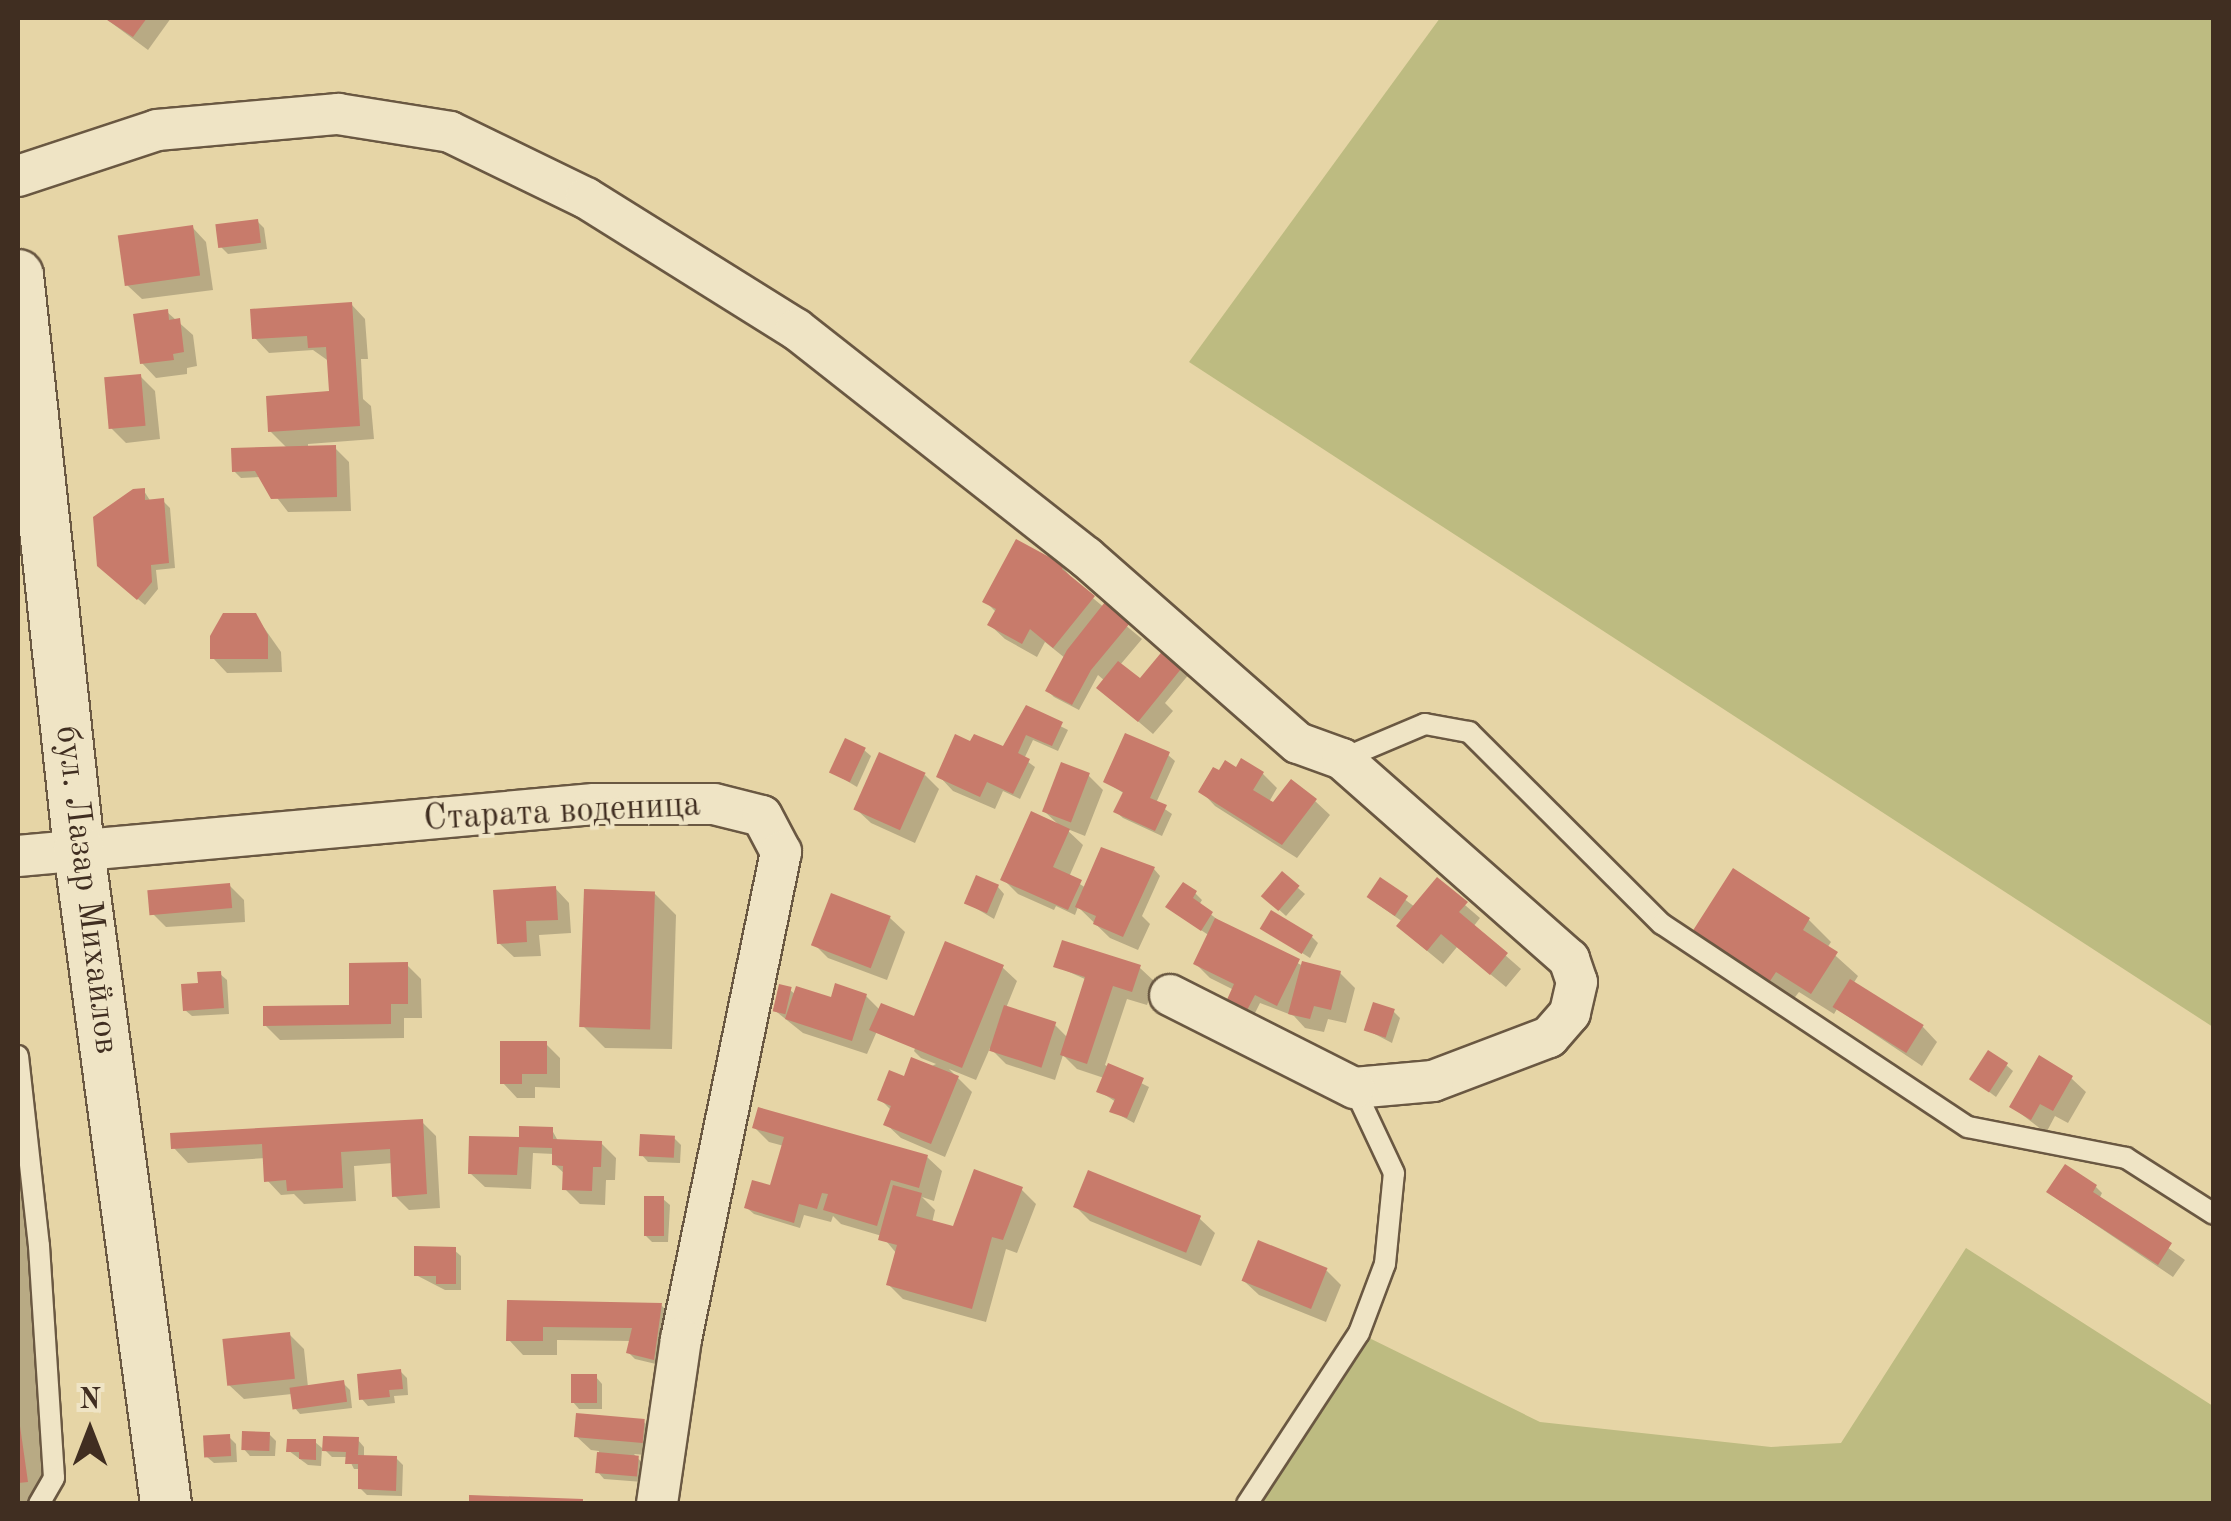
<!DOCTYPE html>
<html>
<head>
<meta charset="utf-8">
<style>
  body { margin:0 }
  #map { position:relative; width:2231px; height:1521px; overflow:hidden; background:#e6d5a6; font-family:"Old Standard TT",serif }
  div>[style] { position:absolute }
  .green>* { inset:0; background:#bdbb81 }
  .shadow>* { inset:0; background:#0003 }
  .building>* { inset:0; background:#c87b6b; transform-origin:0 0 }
  .roads { filter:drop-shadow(2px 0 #6a5842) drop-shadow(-2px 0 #6a5842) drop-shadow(0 2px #6a5842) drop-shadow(0 -2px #6a5842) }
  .service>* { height:20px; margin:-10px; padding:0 10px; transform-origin:10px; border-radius:10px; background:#efe4c5 }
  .minor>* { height:40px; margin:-20px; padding:0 20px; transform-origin:20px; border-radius:20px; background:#efe4c5 }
  .tertiary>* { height:50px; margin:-25px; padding:0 25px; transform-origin:25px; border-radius:25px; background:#efe4c5 }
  span { translate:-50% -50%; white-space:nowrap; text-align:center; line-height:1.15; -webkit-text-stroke:8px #efe4c5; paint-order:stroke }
  .street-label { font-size:35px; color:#402e21 }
  .frame { position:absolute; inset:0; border:20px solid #402e21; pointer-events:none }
  .north { position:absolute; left:40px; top:1381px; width:100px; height:100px; -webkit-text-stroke:8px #efe4c5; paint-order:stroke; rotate:0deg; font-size:28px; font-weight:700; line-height:40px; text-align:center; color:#402e21 }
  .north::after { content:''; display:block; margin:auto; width:35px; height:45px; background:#402e21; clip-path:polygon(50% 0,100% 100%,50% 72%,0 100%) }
</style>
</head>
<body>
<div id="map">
  <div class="green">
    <div style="clip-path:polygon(1440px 18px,2213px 18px,2213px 1027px,1189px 362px)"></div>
    <div style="clip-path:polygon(1966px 1248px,2213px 1406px,2213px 1503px,1247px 1504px,1359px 1333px,1540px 1422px,1771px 1447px,1841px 1443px)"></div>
  </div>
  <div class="shadow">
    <div style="clip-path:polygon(105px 18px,171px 18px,148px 50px)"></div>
    <div style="clip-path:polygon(257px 221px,264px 228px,267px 249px,228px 254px,221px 247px)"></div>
    <div style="clip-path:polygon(192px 227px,206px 242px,213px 290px,142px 299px,127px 285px)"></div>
    <div style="clip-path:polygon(351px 304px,365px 319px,368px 359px,361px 359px,363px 399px,371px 406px,374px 439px,308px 444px,308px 448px,335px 448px,349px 462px,351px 511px,288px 512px,261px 477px,241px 478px,234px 471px,288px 449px,270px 431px,335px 393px,330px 362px,313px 350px,269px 353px,255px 338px)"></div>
    <div style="clip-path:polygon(167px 312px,193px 335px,197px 366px,187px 368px,187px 374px,156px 378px,142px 363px)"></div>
    <div style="clip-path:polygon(140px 376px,155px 391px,160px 439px,126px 443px,111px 428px)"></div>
    <div style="clip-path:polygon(144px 491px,151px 502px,163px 501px,170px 508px,175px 568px,156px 570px,158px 589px,145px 605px,107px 573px)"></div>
    <div style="clip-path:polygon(1063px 567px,1076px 584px,1142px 639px,1120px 665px,1149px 689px,1166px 652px,1190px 673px,1165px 703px,1173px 711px,1153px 734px,1099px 688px,1105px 681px,1098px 675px,1079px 710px,1054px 697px,1048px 691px,1065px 658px,1045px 642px,1037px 657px,1005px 639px,990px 625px,997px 613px,985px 601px)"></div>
    <div style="clip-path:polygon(255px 615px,281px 652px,282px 672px,227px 673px,213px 658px)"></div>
    <div style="clip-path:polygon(1027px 709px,1068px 730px,1058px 751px,1033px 740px,1024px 759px,1035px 767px,1020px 799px,1003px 791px,995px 809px,953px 791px,939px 776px,972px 745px,1002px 748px)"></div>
    <div style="clip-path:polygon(864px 750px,871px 756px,857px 787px,832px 772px)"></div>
    <div style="clip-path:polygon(1168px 755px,1175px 761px,1156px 803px,1172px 814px,1162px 836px,1123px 818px,1116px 812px,1125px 794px,1106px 782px)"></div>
    <div style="clip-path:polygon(1237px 771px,1263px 774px,1277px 788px,1269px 802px,1315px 801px,1330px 815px,1297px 858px,1215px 806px,1201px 791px,1219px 774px)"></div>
    <div style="clip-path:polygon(925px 775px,939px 789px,915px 843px,871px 823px,856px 809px)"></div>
    <div style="clip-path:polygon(1088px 775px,1103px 790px,1085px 836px,1065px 828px,1083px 845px,1069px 877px,1086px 888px,1154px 869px,1160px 876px,1142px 916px,1150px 924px,1138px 950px,1110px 938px,1078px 907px,1075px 915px,1056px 906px,1054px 910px,1018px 894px,1003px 879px,1060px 826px,1044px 811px)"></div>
    <div style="clip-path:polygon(1380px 881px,1415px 907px,1437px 881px,1480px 918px,1473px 927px,1521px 969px,1506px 987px,1457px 947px,1443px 964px,1414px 940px,1403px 922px,1376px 903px)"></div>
    <div style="clip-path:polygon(229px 885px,244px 900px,245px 922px,166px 927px,151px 912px)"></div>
    <div style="clip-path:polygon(998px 887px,1004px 894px,994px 919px,967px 903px)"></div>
    <div style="clip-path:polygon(555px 888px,569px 903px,571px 933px,539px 935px,541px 956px,514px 957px,499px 943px)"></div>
    <div style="clip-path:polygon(1298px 888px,1305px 894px,1286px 916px,1264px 896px)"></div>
    <div style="clip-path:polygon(654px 893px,676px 915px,672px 1049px,605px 1048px,583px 1026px)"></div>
    <div style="clip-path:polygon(1195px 893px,1202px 900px,1199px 905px,1218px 920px,1303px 966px,1340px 973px,1355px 988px,1346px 1023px,1328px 1019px,1324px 1032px,1305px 1028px,1294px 1016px,1260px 1003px,1252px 1019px,1234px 1010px,1234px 990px,1210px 978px,1196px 964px,1210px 936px,1175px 913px)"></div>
    <div style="clip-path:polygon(890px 918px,905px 932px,887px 980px,828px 958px,814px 944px)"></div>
    <div style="clip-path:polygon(1809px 920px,1831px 942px,1827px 948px,1858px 976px,1853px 984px,1923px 1027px,1937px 1042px,1922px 1066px,1837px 1009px,1834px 1014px,1799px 992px,1792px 1001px,1717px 953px,1695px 931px)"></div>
    <div style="clip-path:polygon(1263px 928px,1312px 937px,1318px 943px,1310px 958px)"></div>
    <div style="clip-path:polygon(407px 965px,421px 979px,422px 1018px,404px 1018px,404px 1038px,280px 1040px,265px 1025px,352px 1007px)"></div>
    <div style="clip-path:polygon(1056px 966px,1140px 968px,1155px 982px,1147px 1005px,1127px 999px,1105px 1065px,1149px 1087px,1134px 1123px,1112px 1111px,1116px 1102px,1099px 1091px,1104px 1078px,1077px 1069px,1063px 1055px,1055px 1080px,1006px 1064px,990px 1048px,976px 1080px,949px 1069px,972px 1092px,945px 1157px,901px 1138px,886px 1124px,892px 1111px,880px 1099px,905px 1079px,936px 1064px,921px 1058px,914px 1051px,916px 1046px,877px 1031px,867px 1054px,803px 1033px,773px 1009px,790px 990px,796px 995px,832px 1000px,866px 996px,880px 1010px,913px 1018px,1002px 967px,1017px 981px,1006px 1008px,1054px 1024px,1068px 1038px,1087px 980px)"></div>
    <div style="clip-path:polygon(220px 974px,227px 980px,229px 1014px,192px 1016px,185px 1010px,200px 986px)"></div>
    <div style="clip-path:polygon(1393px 1011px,1400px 1018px,1392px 1043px,1367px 1030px)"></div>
    <div style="clip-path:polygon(546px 1044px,560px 1058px,560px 1088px,535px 1087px,535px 1098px,517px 1098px,503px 1083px)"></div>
    <div style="clip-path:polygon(18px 1051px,44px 1280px,29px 1281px,55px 1504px,18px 1504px)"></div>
    <div style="clip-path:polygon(2006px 1065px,2013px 1071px,1996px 1097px,1972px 1079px)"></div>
    <div style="clip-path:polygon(2071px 1078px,2086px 1092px,2068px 1123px,2055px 1116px,2046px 1133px,2012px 1107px)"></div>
    <div style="clip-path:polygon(422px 1122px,436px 1136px,440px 1208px,409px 1210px,395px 1196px,393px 1163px,354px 1166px,356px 1201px,304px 1204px,294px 1194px,281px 1195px,267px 1180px,266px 1158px,188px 1163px,174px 1148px)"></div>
    <div style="clip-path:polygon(755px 1128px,927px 1157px,942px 1171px,934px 1201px,922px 1197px,935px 1210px,932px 1223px,954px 1229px,1021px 1189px,1036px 1204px,1017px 1253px,1006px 1249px,986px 1322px,903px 1299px,888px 1284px,897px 1254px,882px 1236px,841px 1224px,833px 1216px,831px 1222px,804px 1215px,800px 1228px,754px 1214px,747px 1208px,771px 1190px,784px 1146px,769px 1142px)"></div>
    <div style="clip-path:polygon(552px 1130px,558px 1141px,601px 1143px,616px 1158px,615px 1180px,606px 1180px,605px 1205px,580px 1204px,565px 1189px,566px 1175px,554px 1164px,554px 1154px,533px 1153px,531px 1189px,485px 1187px,470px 1173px,521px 1140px)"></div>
    <div style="clip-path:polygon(674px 1138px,681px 1145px,680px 1163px,648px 1162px,642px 1155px)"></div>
    <div style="clip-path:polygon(1090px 1173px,1200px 1219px,1215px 1233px,1201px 1266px,1090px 1221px,1076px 1207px)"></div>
    <div style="clip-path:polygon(2096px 1187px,2102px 1193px,2099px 1199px,2185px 1260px,2173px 1277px,2056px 1198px)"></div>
    <div style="clip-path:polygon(663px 1199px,670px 1205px,668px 1242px,652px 1242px,645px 1235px)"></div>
    <div style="clip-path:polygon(454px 1250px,461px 1256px,461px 1290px,445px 1290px,416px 1275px)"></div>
    <div style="clip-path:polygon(1327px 1271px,1341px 1285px,1326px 1322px,1259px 1295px,1244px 1281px)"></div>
    <div style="clip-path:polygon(509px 1303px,661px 1305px,676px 1320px,660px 1365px,635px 1359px,628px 1352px,631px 1341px,557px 1340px,557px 1355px,523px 1355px,509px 1340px)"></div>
    <div style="clip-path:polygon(289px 1334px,304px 1349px,308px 1387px,343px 1383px,350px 1390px,352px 1408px,300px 1414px,294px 1407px,292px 1394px,244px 1399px,229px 1385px)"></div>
    <div style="clip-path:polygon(400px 1371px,407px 1378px,408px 1395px,394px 1396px,395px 1403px,368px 1406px,362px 1399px)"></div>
    <div style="clip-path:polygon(596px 1377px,602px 1384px,602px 1409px,579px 1409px,573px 1402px)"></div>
    <div style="clip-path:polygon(643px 1421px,658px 1436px,656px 1456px,634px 1454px,644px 1465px,643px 1482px,604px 1479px,598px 1472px,599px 1451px,591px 1450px,576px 1436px)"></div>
    <div style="clip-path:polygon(269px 1434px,276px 1441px,275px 1456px,250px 1456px,244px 1449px)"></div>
    <div style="clip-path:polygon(229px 1437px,236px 1444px,237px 1462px,214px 1463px,207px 1457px)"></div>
    <div style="clip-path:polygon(358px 1440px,364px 1447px,364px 1457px,396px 1458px,403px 1465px,402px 1496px,367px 1495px,360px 1488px,361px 1469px,354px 1469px,348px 1457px,332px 1457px,325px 1450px)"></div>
    <div style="clip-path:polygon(315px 1442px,322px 1448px,321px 1466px,308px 1465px,289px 1451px)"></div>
  </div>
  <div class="building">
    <div style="clip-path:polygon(104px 18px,147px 18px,133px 37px)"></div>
    <div style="left:258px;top:219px;width:24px;height:43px;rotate:83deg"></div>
    <div style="left:193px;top:225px;width:51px;height:76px;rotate:82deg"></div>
    <div style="clip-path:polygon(352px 302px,360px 426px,268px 432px,266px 396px,329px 391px,326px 347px,308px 348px,307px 336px,252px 339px,250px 309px)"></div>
    <div style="clip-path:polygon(168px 309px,169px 320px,180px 318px,184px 352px,173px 354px,174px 360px,140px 364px,133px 314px)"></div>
    <div style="left:141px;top:374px;width:52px;height:37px;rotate:85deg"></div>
    <div style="clip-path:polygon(336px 445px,337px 497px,271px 499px,255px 471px,232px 472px,231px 448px)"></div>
    <div style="clip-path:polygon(145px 488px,145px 500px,164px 498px,169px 563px,151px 565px,152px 582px,137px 600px,97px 566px,93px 517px,133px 489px)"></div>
    <div style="clip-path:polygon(1016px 539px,1064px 565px,1062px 569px,1095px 596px,1053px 648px,1030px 629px,1022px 644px,987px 625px,996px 609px,982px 602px)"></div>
    <div style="clip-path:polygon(1105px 602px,1130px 623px,1091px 670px,1072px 705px,1045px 691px,1067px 650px)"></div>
    <div style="clip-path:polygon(223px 613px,256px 613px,268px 635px,268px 659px,210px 659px,210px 636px)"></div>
    <div style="clip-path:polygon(1165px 648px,1185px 664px,1138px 722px,1096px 688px,1118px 661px,1140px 678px)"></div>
    <div style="clip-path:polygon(1026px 705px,1063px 722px,1052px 746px,1026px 735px,1018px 753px,1030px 759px,1013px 794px,987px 782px,980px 797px,936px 777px,955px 734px,970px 741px,974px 734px,1003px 746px)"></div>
    <div style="clip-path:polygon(1125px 733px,1170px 752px,1150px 798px,1167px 805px,1155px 831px,1113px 812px,1123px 792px,1103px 782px)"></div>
    <div style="left:845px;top:738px;width:23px;height:38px;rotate:25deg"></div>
    <div style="left:879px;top:752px;width:51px;height:63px;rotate:24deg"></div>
    <div style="clip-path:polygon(1241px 758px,1264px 772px,1253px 790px,1273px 802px,1291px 779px,1317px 799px,1282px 845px,1198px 792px,1213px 767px,1219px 770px,1225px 760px,1236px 767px)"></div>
    <div style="left:1061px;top:762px;width:31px;height:53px;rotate:21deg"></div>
    <div style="clip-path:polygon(1031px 811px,1070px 829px,1053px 867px,1082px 880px,1068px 910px,1000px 880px)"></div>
    <div style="clip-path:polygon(1101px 847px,1155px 867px,1123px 937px,1093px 924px,1096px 916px,1075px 907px)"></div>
    <div style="clip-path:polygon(1733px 868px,1810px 918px,1803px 930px,1838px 952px,1811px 994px,1776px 972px,1770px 981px,1692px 932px)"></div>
    <div style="left:1282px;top:871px;width:23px;height:33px;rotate:40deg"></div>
    <div style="left:976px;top:875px;width:25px;height:31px;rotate:23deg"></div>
    <div style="left:1380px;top:877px;width:34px;height:24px;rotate:34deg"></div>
    <div style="clip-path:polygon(1437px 877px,1468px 902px,1459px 912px,1508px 953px,1490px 975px,1441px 934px,1427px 951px,1396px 926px)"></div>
    <div style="clip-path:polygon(1183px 882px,1197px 891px,1193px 898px,1213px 912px,1201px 931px,1165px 907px)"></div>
    <div style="left:230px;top:883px;width:25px;height:83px;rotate:85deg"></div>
    <div style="clip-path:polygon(556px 886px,558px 920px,526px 921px,527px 942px,497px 944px,493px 890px)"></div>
    <div style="left:584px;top:889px;width:71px;height:138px;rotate:2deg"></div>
    <div style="left:831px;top:893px;width:64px;height:56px;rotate:21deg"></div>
    <div style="left:1271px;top:910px;width:49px;height:22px;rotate:31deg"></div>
    <div style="clip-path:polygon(1215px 918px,1300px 959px,1277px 1006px,1255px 995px,1245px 1014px,1225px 1004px,1234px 984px,1193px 964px)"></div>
    <div style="clip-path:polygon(1062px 940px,1141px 965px,1132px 992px,1113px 986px,1087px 1064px,1060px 1055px,1085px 977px,1053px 967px)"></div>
    <div style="clip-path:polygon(945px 941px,1004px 965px,962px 1068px,869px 1030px,881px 1003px,914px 1016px)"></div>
    <div style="clip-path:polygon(1302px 961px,1341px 971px,1331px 1010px,1314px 1006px,1310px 1019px,1288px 1014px)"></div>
    <div style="clip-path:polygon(408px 962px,408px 1004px,391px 1004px,391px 1024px,263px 1026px,263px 1006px,349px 1005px,349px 963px)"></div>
    <div style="clip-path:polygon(221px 971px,224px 1008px,183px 1011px,181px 984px,198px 983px,197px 972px)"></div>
    <div style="left:1850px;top:979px;width:87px;height:33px;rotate:32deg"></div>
    <div style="clip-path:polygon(835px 983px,867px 994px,852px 1041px,785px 1019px,796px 986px,831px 997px)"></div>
    <div style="left:779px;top:984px;width:13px;height:28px;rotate:13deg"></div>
    <div style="left:1373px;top:1002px;width:23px;height:30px;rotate:18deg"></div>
    <div style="left:1004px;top:1005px;width:55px;height:48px;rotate:18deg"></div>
    <div style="clip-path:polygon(500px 1041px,547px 1041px,547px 1074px,522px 1074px,522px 1084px,500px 1084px)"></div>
    <div style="left:1988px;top:1050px;width:24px;height:35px;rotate:33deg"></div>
    <div style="clip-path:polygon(2039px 1055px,2073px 1076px,2053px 1111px,2040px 1104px,2031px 1120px,2009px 1107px)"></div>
    <div style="clip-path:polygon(911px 1057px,959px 1076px,931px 1144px,883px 1125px,891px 1106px,877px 1100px,889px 1070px,904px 1076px)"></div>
    <div style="clip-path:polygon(1108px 1063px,1144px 1078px,1127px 1118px,1109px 1112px,1115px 1099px,1096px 1092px)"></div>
    <div style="clip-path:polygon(758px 1107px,928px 1155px,919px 1188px,891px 1180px,877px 1226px,823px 1210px,828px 1194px,822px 1193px,817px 1209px,799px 1204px,794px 1223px,744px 1208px,752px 1180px,770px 1185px,784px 1137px,752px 1128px)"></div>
    <div style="clip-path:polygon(423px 1119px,427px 1194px,392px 1197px,390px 1149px,341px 1152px,343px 1188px,287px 1191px,286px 1180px,264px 1182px,262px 1144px,171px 1149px,170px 1133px)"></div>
    <div style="clip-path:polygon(519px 1126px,553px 1127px,553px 1139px,602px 1141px,601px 1167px,593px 1167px,592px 1191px,562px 1190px,563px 1166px,552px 1165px,552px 1148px,519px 1147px,517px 1175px,468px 1174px,469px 1136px,519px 1137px)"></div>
    <div style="left:640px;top:1134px;width:35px;height:22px;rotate:3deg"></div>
    <div style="clip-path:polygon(2065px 1164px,2097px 1185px,2093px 1192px,2172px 1243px,2158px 1265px,2046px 1192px)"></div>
    <div style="clip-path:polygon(974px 1169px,1023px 1187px,1003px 1240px,992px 1237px,972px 1309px,886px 1285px,897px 1245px,878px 1240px,893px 1185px,922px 1193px,916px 1216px,953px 1226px)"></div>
    <div style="left:1088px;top:1170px;width:122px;height:40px;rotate:22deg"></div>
    <div style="left:644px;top:1196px;width:20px;height:40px"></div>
    <div style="left:1258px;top:1240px;width:75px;height:44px;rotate:22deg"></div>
    <div style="clip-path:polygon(414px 1246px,456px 1247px,456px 1284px,436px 1284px,436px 1276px,414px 1276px)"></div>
    <div style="clip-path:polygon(507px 1300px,662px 1303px,654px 1360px,626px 1353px,632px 1328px,543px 1327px,543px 1341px,506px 1341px)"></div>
    <div style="left:290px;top:1332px;width:47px;height:68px;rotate:84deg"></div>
    <div style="clip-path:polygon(401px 1369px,403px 1389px,389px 1390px,390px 1397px,359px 1400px,357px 1374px)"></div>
    <div style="left:571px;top:1374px;width:26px;height:29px"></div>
    <div style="left:344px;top:1380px;width:22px;height:55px;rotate:82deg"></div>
    <div style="clip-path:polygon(18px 1412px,28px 1482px,18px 1483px)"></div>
    <div style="left:576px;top:1413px;width:69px;height:24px;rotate:5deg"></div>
    <div style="left:242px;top:1431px;width:28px;height:19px;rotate:2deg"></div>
    <div style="left:230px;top:1434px;width:22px;height:27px;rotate:87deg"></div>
    <div style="clip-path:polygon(323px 1436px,359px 1437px,358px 1455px,397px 1456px,396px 1491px,358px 1489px,358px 1464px,345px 1464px,346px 1452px,322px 1451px)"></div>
    <div style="clip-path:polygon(287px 1439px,316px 1439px,316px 1460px,299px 1459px,299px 1452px,286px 1452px)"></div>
    <div style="left:597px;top:1452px;width:42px;height:21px;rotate:5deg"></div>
    <div style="clip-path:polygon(469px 1495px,583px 1499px,583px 1504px,469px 1504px)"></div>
  </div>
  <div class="roads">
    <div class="service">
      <div style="left:1342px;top:759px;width:90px;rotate:-22.9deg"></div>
      <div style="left:1425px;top:724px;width:45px;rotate:10.3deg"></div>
      <div style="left:1469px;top:732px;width:272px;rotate:44.9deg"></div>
      <div style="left:1662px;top:924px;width:367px;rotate:33.6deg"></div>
      <div style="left:1968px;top:1127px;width:161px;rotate:11.1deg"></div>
      <div style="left:2126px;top:1158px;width:104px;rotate:32.5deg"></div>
      <div style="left:18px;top:1056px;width:191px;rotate:83.7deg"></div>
      <div style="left:39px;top:1246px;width:232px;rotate:86.3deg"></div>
      <div style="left:54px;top:1478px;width:30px;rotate:120deg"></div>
      <div style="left:1247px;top:1504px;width:204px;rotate:-56.8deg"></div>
      <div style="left:1359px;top:1333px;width:74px;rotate:-69.4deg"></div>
      <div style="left:1385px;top:1264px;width:91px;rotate:-84.4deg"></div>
      <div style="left:1394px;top:1173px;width:94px;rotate:-115.2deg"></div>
    </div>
    <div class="minor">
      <div style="left:18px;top:176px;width:146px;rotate:-18.3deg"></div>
      <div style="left:157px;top:130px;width:182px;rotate:-5.1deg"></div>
      <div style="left:338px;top:114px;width:113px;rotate:9.1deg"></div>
      <div style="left:450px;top:132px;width:151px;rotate:25.9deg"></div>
      <div style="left:586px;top:198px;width:248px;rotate:32deg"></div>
      <div style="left:796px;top:329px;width:369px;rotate:38.2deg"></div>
      <div style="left:1086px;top:557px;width:282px;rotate:41.3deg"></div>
      <div style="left:1298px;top:743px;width:47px;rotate:20deg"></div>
      <div style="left:1342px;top:759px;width:303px;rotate:41.4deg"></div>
      <div style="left:1569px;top:959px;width:24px;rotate:71deg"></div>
      <div style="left:1577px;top:982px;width:32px;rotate:103deg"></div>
      <div style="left:1570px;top:1013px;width:32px;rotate:131deg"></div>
      <div style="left:1549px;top:1037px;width:124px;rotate:159.2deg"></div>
      <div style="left:1433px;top:1081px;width:79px;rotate:174.9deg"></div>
      <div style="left:1354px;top:1088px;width:206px;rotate:-153.2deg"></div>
      <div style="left:18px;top:856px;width:578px;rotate:-5.16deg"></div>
      <div style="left:594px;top:804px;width:120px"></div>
      <div style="left:714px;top:804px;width:49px;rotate:14deg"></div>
      <div style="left:762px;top:816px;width:41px;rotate:62.2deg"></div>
      <div style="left:781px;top:852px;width:497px;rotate:101.6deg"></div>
      <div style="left:681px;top:1339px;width:167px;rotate:98.3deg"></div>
    </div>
    <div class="tertiary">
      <div style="left:18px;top:275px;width:578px;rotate:83.94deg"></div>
      <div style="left:79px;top:850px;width:660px;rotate:82.42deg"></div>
    </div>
  </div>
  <div class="street-label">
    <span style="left:562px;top:813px;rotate:-3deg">Старата воденица</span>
    <span style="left:86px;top:890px;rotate:83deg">бул. Лазар Михайлов</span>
  </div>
  <div class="frame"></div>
  <div class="north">N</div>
</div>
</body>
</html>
